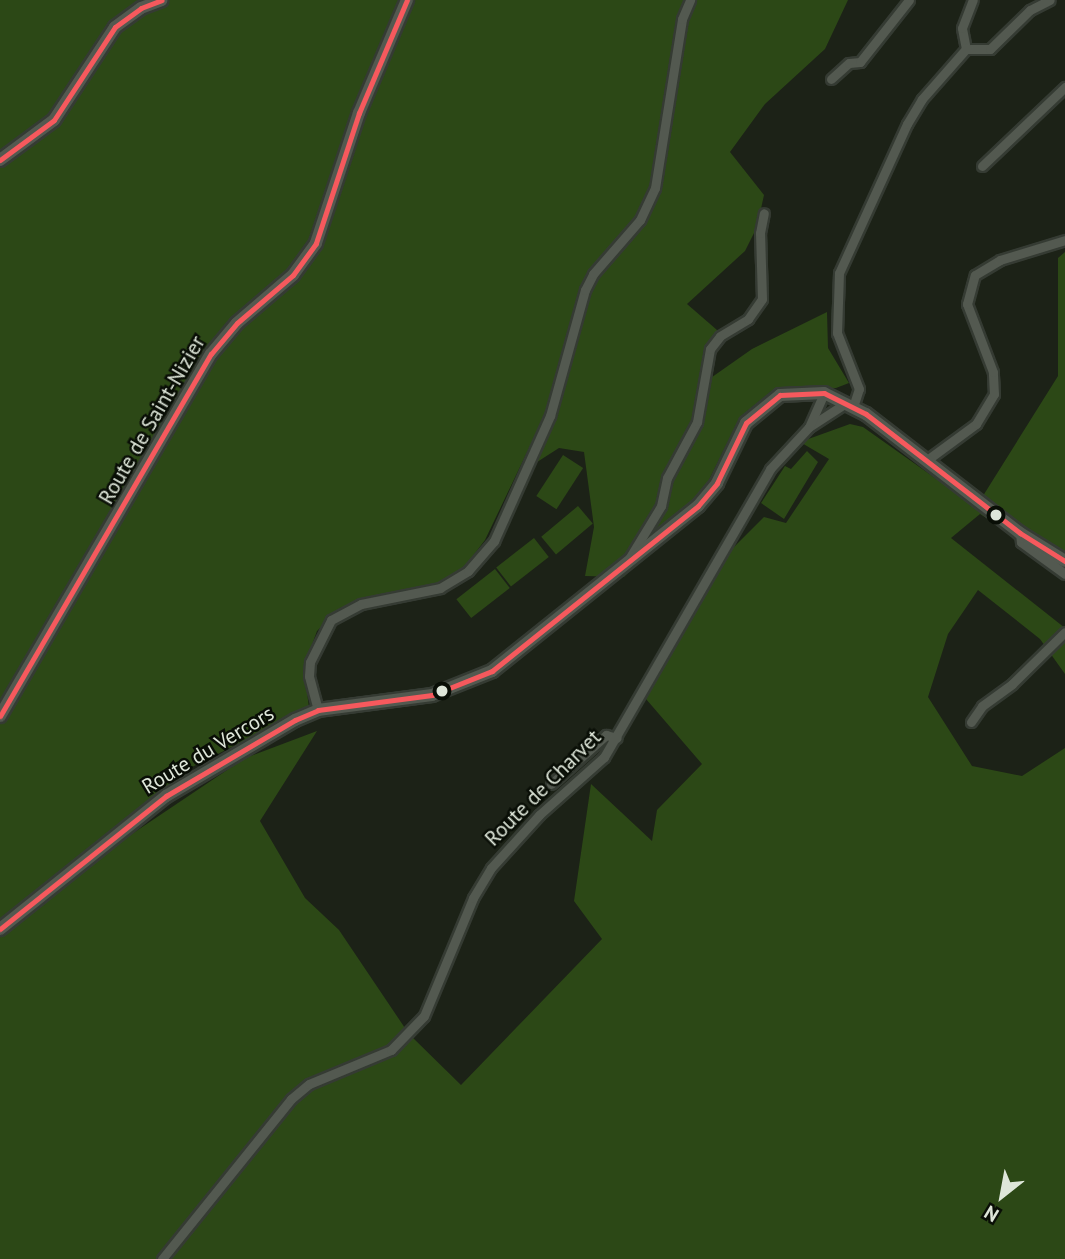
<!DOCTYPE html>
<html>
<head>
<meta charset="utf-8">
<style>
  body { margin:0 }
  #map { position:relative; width:1065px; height:1259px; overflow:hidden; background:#1c2217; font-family:"PT Sans",sans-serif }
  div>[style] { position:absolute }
  .green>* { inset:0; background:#2c4816; transform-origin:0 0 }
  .roads { filter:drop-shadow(2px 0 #353b33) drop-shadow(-2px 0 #353b33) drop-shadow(0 2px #353b33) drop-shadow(0 -2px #353b33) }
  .minor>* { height:9px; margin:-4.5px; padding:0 4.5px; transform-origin:4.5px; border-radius:4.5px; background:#535950 }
  .secondary>* { height:12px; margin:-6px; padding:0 6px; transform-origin:6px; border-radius:6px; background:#535950 }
  .bus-1>* { height:5px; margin:-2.5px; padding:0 2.5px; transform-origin:2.5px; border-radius:2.5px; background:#f6595d }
  .dots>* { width:19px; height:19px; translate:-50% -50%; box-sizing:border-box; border:4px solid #090e06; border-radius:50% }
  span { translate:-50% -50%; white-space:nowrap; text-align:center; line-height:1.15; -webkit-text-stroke:5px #090e06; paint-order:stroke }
  .street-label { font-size:21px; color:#dee6d9 }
  .north { position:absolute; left:967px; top:1161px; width:70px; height:70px; -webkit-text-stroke:5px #090e06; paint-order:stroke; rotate:211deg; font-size:19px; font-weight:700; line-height:28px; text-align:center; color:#dee6d9 }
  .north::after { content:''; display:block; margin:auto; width:24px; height:32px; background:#dee6d9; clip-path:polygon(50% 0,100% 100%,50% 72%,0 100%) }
</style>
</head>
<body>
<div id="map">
  <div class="green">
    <div style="clip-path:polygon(0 0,848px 0,825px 49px,765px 104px,730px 152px,764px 195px,757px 227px,745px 251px,687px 304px,717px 330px,705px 382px,752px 349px,827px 312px,828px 348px,849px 383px,836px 388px,773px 390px,740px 417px,706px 486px,624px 577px,585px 576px,594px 527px,584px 452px,559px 448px,534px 464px,551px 425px,553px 398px,485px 540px,463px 569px,436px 584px,340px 608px,317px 631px,304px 667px,309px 708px,192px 767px,111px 848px,245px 758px,317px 731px,260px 821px,305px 898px,339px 930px,409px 1034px,461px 1085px,602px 939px,574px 901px,591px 784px,652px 841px,657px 810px,702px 764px,646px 699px,727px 554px,764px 517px,786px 523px,829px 459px,800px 442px,850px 424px,863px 427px,976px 507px,1058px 376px,1058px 258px,1065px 252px,1065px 569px,980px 514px,951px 538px,1065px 628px,1065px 674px,1040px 639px,978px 590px,948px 634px,928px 697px,972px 766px,1022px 776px,1065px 748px,1065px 1259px,0 1259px)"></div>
    <div style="clip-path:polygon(807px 451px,818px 462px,784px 519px,761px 503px,785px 466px,791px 469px)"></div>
    <div style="left:563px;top:455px;width:24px;height:49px;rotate:33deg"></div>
    <div style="left:578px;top:506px;width:23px;height:48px;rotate:50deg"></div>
    <div style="left:534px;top:538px;width:24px;height:48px;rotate:52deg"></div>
    <div style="left:495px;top:569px;width:24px;height:49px;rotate:52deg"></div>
  </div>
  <div class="roads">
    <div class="minor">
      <div style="left:966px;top:49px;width:24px"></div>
      <div style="left:990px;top:49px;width:56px;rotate:-44.3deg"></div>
      <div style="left:1030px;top:10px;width:22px;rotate:-27deg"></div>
      <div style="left:966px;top:49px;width:21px;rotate:-101deg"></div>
      <div style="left:962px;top:28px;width:30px;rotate:-69deg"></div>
      <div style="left:831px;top:79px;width:24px;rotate:-42deg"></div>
      <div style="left:849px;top:63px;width:11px;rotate:-5deg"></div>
      <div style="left:860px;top:62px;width:79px;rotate:-51.7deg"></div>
      <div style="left:982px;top:166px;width:115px;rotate:-43.6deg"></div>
      <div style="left:853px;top:407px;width:19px;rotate:-72deg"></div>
      <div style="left:859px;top:389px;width:60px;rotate:-111.4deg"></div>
      <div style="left:837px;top:333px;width:60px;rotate:-88.1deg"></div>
      <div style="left:839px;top:273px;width:164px;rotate:-65.5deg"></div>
      <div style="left:907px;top:124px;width:29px;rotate:-59deg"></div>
      <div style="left:922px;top:99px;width:67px;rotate:-48.7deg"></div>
      <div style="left:809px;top:427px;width:44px;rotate:-33deg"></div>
      <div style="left:927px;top:460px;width:61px;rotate:-36.3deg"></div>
      <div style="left:976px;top:424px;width:35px;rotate:-59deg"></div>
      <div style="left:994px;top:394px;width:22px;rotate:-93deg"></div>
      <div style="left:993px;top:372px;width:73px;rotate:-110.9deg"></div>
      <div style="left:967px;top:304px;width:30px;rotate:-75deg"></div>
      <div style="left:975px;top:275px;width:29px;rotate:-31deg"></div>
      <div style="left:1000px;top:260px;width:68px;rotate:-17.1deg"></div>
      <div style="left:1020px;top:533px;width:9px;rotate:84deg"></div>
      <div style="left:1021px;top:542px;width:54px;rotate:36deg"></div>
      <div style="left:630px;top:557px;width:60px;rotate:-58.7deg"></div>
      <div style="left:661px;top:506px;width:29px;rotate:-78deg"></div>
      <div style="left:667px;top:478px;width:64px;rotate:-61.8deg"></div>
      <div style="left:697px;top:422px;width:74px;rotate:-79.9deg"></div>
      <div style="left:710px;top:349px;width:16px;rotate:-52deg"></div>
      <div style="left:720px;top:336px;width:33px;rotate:-31deg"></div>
      <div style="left:748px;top:319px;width:24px;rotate:-55deg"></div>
      <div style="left:762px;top:299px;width:66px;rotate:-91.7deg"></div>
      <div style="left:760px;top:233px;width:20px;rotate:-79deg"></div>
      <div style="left:318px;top:710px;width:35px;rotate:-105deg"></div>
      <div style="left:309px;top:676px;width:14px;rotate:-86deg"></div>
      <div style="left:310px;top:662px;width:47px;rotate:-63.4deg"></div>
      <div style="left:331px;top:620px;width:34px;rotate:-28deg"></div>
      <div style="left:361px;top:604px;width:81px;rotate:-11.4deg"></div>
      <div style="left:440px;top:588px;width:33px;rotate:-31deg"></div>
      <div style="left:468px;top:571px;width:40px;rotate:-49deg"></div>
      <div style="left:494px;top:541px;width:137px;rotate:-65.9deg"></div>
      <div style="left:550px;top:416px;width:131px;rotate:-74.5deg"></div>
      <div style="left:585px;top:290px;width:18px;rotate:-63deg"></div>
      <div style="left:593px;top:274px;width:72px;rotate:-49deg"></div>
      <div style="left:640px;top:220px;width:35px;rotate:-65deg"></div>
      <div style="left:655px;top:188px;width:171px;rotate:-80.9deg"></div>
      <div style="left:682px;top:19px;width:21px;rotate:-67deg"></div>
      <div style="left:971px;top:722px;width:19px;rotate:-55deg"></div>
      <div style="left:982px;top:706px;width:37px;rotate:-36deg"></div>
      <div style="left:1012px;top:684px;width:74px;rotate:-44.5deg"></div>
      <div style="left:551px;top:784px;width:74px;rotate:-41.7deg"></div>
      <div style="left:606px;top:735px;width:11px;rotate:15deg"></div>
      <div style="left:162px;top:1259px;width:206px;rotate:-51.1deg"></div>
      <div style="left:291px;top:1099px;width:23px;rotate:-40deg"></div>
      <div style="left:309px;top:1084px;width:89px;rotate:-22.5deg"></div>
      <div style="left:391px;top:1050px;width:47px;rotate:-45.9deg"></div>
      <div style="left:424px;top:1016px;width:128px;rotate:-67.4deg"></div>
      <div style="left:473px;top:898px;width:35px;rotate:-59deg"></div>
      <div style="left:491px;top:868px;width:72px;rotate:-47.8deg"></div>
      <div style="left:539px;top:815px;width:87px;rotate:-41.7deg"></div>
      <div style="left:604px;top:757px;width:332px;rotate:-60deg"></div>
      <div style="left:770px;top:469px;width:57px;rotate:-47.1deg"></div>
      <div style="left:809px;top:427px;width:37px;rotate:-66deg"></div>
    </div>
    <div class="secondary">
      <div style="left:0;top:160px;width:67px;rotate:-36.5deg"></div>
      <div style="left:54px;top:120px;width:111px;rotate:-56.7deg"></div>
      <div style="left:115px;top:27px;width:32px;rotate:-36deg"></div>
      <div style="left:141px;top:8px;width:22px;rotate:-21deg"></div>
      <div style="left:0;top:716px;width:419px;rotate:-59.8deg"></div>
      <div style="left:211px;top:354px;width:40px;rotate:-50deg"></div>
      <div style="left:237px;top:323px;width:74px;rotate:-40.6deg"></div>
      <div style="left:293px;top:275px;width:39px;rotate:-54deg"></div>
      <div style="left:316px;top:243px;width:137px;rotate:-71.7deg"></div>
      <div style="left:359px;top:113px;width:123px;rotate:-67deg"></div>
      <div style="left:0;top:929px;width:213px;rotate:-38.7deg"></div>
      <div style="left:166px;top:796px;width:150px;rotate:-30.5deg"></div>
      <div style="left:295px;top:720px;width:25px;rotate:-23deg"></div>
      <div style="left:318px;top:710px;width:115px;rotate:-7.5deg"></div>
      <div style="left:432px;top:695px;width:65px;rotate:-21.8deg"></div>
      <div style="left:492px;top:671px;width:264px;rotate:-38.7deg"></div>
      <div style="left:698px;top:506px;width:30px;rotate:-50deg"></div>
      <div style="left:717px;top:483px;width:67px;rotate:-64.2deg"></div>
      <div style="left:746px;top:423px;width:44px;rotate:-39.5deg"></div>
      <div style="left:780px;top:395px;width:44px;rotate:-2.6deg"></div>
      <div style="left:824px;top:393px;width:47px;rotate:26.6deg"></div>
      <div style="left:866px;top:414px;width:195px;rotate:37.7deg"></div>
      <div style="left:1020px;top:533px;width:53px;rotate:31.9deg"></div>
    </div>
  </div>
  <div class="bus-1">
    <div style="left:0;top:160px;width:67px;rotate:-36.5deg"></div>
    <div style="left:54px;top:120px;width:111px;rotate:-56.7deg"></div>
    <div style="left:115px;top:27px;width:32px;rotate:-36deg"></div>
    <div style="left:141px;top:8px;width:22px;rotate:-21deg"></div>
    <div style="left:0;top:716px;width:419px;rotate:-59.8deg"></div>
    <div style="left:211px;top:354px;width:40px;rotate:-50deg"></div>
    <div style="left:237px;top:323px;width:74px;rotate:-40.6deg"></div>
    <div style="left:293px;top:275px;width:39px;rotate:-54deg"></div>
    <div style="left:316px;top:243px;width:137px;rotate:-71.7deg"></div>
    <div style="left:359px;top:113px;width:123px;rotate:-67deg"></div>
    <div style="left:0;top:929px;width:213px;rotate:-38.7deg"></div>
    <div style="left:166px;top:796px;width:150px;rotate:-30.5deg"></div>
    <div style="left:295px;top:720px;width:25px;rotate:-23deg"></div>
    <div style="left:318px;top:710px;width:115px;rotate:-7.5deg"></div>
    <div style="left:432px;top:695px;width:65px;rotate:-21.8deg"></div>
    <div style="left:492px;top:671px;width:264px;rotate:-38.7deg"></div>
    <div style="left:698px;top:506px;width:30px;rotate:-50deg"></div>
    <div style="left:717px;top:483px;width:67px;rotate:-64.2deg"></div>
    <div style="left:746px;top:423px;width:44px;rotate:-39.5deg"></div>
    <div style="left:780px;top:395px;width:44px;rotate:-2.6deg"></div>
    <div style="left:824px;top:393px;width:47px;rotate:26.6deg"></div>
    <div style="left:866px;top:414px;width:195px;rotate:37.7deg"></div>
    <div style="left:1020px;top:533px;width:53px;rotate:31.9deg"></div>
  </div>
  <div class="dots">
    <div style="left:996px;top:515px;background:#dee6d9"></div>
    <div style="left:442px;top:691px;background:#dee6d9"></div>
  </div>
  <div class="street-label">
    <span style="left:152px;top:420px;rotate:-60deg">Route de Saint-Nizier</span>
    <span style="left:208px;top:750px;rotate:-31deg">Route du Vercors</span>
    <span style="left:543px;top:788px;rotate:-45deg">Route de Charvet</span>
  </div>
  <div class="north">N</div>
</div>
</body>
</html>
